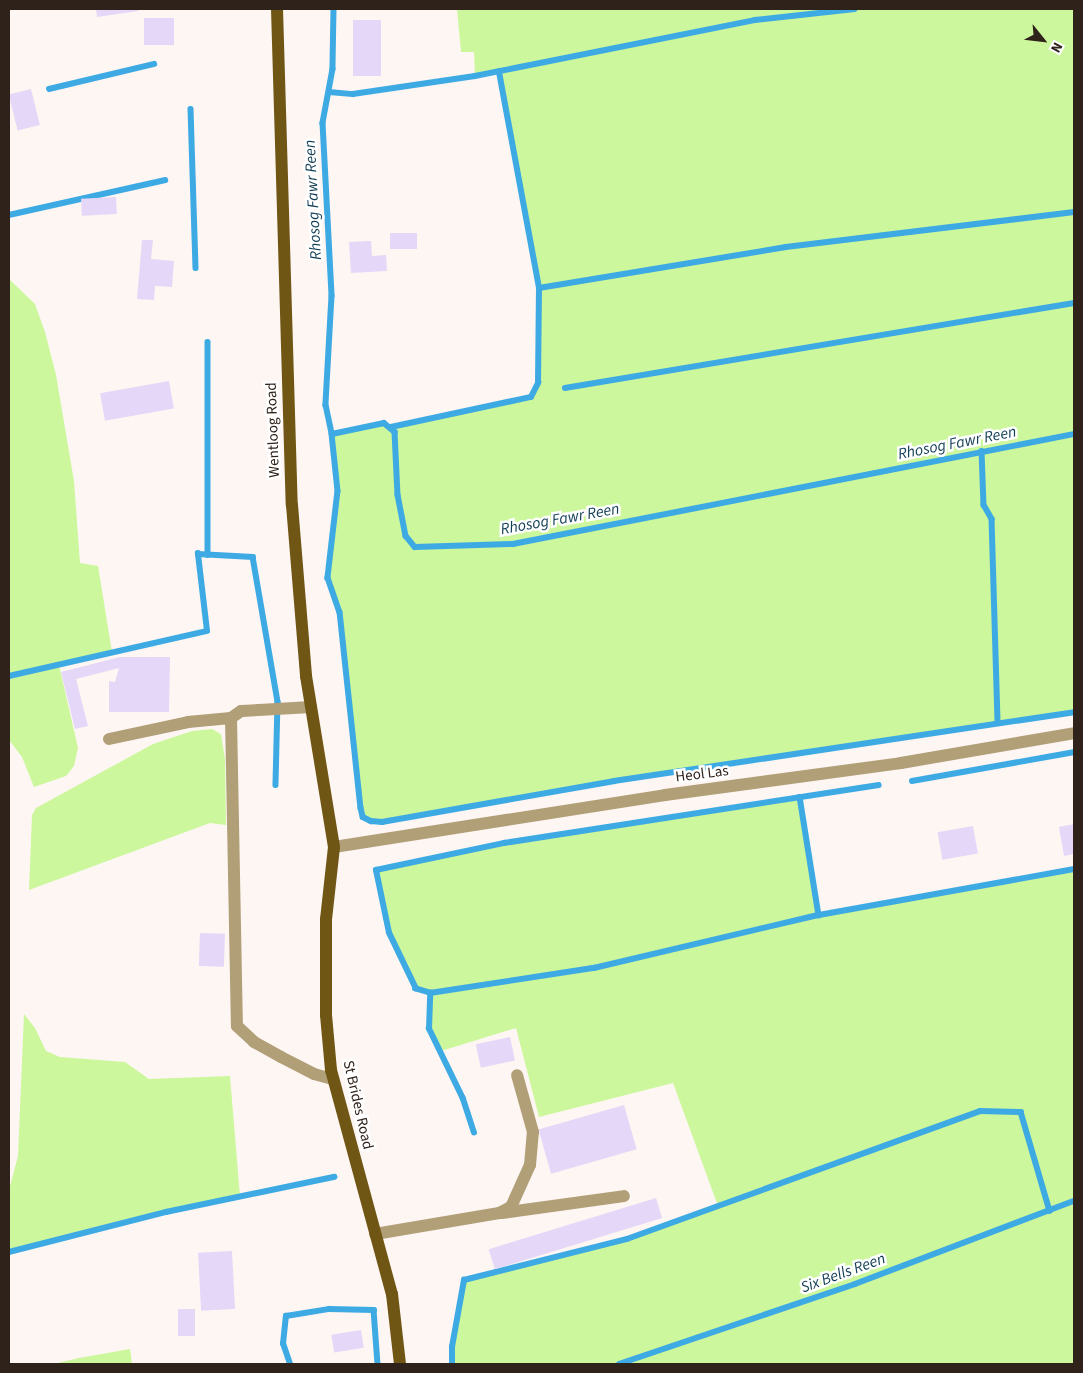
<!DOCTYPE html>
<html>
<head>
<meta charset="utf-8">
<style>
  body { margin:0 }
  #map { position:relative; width:1083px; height:1373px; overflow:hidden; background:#fef6f3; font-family:"Source Sans 3",sans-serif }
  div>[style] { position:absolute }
  .green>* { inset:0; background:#ccf79c }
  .stream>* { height:5.5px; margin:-2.75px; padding:0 2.75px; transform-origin:2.75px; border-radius:2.75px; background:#3eaae3 }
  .building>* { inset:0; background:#e5d7f8; transform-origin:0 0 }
  .minor>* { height:12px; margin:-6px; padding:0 6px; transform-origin:6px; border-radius:6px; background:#b19f78 }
  .major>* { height:12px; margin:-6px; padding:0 6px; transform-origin:6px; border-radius:6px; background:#705615 }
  span { translate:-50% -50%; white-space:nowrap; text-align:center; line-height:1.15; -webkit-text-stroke:5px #fff; paint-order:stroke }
  .street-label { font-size:15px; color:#2f221b }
  .water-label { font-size:16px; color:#123e56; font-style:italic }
  .frame { position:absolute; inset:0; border:10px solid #2f221b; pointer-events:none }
  .north { position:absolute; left:1018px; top:15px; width:50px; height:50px; -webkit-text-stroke:4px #fff; paint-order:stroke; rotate:119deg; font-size:14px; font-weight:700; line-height:20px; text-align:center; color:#2f221b }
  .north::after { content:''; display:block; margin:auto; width:18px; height:22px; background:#2f221b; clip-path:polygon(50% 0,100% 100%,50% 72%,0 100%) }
</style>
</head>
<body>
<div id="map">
  <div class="green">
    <div style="clip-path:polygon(457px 9px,1074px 9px,1074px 712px,614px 781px,382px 822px,363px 817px,340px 612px,328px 578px,338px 491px,332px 434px,384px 423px,391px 427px,530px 397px,538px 383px,539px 288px,499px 72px,475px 76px,474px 52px,461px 52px)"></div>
    <div style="clip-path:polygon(9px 279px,35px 304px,45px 332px,56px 375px,74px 481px,80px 563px,98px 566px,112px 652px,59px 665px,78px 748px,74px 766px,66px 776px,34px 787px,22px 757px,9px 740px)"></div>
    <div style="clip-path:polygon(212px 729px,221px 734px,225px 759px,226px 825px,210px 823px,29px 890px,32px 815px,36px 808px,153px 744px,192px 731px)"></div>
    <div style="clip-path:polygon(800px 797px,819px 915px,1074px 869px,1074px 1364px,452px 1364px,452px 1347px,464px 1280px,627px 1239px,718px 1206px,673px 1083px,539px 1117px,516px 1028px,438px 1052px,429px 1029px,430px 993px,416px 989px,389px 933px,376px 870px,504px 843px)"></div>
    <div style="clip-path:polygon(24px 1014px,35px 1028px,46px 1051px,60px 1057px,125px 1062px,149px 1079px,230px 1076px,240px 1196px,166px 1212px,9px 1252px,9px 1190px,18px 1156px)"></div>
    <div style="clip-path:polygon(130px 1349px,132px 1364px,53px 1364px,79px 1358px)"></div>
  </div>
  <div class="stream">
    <div style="left:334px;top:9px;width:60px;rotate:91deg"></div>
    <div style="left:333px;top:69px;width:55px;rotate:100.5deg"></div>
    <div style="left:323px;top:123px;width:173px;rotate:87deg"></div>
    <div style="left:332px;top:296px;width:109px;rotate:93.2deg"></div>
    <div style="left:326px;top:405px;width:30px;rotate:78deg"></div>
    <div style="left:332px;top:434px;width:53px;rotate:-11.9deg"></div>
    <div style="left:384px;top:423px;width:14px;rotate:39deg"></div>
    <div style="left:395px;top:432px;width:63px;rotate:87.3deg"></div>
    <div style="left:398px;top:495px;width:42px;rotate:79deg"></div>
    <div style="left:406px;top:536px;width:14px;rotate:51deg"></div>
    <div style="left:415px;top:547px;width:98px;rotate:-1.8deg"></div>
    <div style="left:513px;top:544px;width:572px;rotate:-11.09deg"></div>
    <div style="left:49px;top:89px;width:108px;rotate:-13.4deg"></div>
    <div style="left:329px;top:92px;width:24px;rotate:5deg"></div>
    <div style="left:353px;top:94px;width:123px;rotate:-8.4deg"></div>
    <div style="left:475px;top:76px;width:286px;rotate:-11.3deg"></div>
    <div style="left:755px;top:20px;width:100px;rotate:-6.3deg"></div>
    <div style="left:191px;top:109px;width:159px;rotate:88.2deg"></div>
    <div style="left:9px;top:215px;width:160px;rotate:-12.6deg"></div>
    <div style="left:539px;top:288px;width:250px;rotate:-9.4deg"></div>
    <div style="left:786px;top:247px;width:290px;rotate:-6.9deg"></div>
    <div style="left:208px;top:342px;width:213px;rotate:90deg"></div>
    <div style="left:565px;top:388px;width:516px;rotate:-9.48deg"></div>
    <div style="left:391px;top:427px;width:143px;rotate:-12.1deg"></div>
    <div style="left:531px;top:397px;width:16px;rotate:-63deg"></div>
    <div style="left:538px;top:383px;width:95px;rotate:-89.4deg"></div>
    <div style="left:539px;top:288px;width:220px;rotate:-100.5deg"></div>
    <div style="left:332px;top:434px;width:57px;rotate:84deg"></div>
    <div style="left:338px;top:491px;width:88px;rotate:96.6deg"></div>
    <div style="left:328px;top:578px;width:36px;rotate:71deg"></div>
    <div style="left:340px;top:612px;width:197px;rotate:83.9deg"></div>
    <div style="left:361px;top:808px;width:9px;rotate:77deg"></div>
    <div style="left:363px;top:817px;width:9px;rotate:27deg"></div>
    <div style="left:371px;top:821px;width:11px;rotate:5deg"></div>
    <div style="left:382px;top:822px;width:236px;rotate:-10deg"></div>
    <div style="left:614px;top:781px;width:465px;rotate:-8.5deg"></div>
    <div style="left:982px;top:451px;width:54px;rotate:87.9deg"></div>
    <div style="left:984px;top:505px;width:16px;rotate:60deg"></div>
    <div style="left:992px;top:519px;width:202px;rotate:88.3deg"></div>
    <div style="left:9px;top:676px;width:203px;rotate:-12.8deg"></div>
    <div style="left:207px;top:631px;width:78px;rotate:-96.7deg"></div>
    <div style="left:198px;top:554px;width:55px;rotate:3.1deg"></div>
    <div style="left:253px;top:557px;width:147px;rotate:80.2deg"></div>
    <div style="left:278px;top:702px;width:83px;rotate:91.4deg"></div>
    <div style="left:912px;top:781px;width:165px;rotate:-10.1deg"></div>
    <div style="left:800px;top:797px;width:120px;rotate:80.9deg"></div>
    <div style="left:430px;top:993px;width:166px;rotate:-8.7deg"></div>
    <div style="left:594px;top:968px;width:231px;rotate:-13.3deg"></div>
    <div style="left:819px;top:915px;width:259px;rotate:-10.2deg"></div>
    <div style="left:474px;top:1133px;width:36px;rotate:-108deg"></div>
    <div style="left:463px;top:1099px;width:78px;rotate:-115.9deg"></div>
    <div style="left:429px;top:1029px;width:36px;rotate:-88deg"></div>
    <div style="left:430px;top:993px;width:15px;rotate:-164deg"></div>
    <div style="left:416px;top:989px;width:62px;rotate:-115.7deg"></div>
    <div style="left:389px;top:933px;width:64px;rotate:-101.7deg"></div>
    <div style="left:376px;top:870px;width:131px;rotate:-11.9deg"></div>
    <div style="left:504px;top:843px;width:379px;rotate:-8.8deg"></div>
    <div style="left:9px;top:1252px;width:162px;rotate:-14.3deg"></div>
    <div style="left:166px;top:1212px;width:172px;rotate:-11.8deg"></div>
    <div style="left:290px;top:1364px;width:21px;rotate:-109deg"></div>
    <div style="left:283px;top:1344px;width:28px;rotate:-84deg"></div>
    <div style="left:286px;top:1316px;width:44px;rotate:-9.2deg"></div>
    <div style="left:329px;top:1309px;width:45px;rotate:1.3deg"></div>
    <div style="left:374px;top:1310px;width:54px;rotate:85.8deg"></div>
    <div style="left:452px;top:1364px;width:17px;rotate:-90deg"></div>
    <div style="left:452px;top:1347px;width:68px;rotate:-79.8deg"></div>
    <div style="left:464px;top:1280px;width:168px;rotate:-14.1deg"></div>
    <div style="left:627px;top:1239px;width:375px;rotate:-19.9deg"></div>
    <div style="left:980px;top:1111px;width:41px;rotate:1.4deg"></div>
    <div style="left:1021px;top:1112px;width:103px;rotate:73.7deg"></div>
    <div style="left:619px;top:1364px;width:249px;rotate:-18.7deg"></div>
    <div style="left:855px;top:1284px;width:234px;rotate:-20.8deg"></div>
  </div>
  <div class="building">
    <div style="clip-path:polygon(96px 9px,137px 9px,138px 11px,97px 17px)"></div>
    <div style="left:174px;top:18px;width:27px;height:30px;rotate:90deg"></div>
    <div style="left:353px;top:20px;width:28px;height:56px"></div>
    <div style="left:31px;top:89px;width:37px;height:23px;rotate:76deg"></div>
    <div style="left:116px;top:197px;width:17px;height:35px;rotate:87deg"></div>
    <div style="left:417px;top:233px;width:16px;height:27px;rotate:90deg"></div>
    <div style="clip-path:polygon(142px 240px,153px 240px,151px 259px,174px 261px,172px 287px,155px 286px,154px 300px,137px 299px)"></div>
    <div style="clip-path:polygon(371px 241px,372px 256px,386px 255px,387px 271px,351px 273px,349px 242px)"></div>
    <div style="left:169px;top:381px;width:28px;height:70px;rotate:80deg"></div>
    <div style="clip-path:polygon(120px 657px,170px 657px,169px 712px,109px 712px,109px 681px,115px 682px,119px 668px,76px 679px,88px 726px,75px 729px,61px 672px)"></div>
    <div style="clip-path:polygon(1074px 824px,1074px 854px,1064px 856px,1059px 827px)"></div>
    <div style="left:973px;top:826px;width:28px;height:36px;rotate:80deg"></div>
    <div style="left:200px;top:933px;width:25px;height:33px;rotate:2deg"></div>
    <div style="left:510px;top:1037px;width:24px;height:35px;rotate:78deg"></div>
    <div style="left:624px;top:1105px;width:46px;height:89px;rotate:74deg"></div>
    <div style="left:656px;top:1198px;width:21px;height:175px;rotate:73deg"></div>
    <div style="left:232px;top:1251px;width:58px;height:34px;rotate:87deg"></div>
    <div style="left:178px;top:1309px;width:17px;height:27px"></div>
    <div style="left:361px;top:1330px;width:18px;height:30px;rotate:81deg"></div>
  </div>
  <div class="minor">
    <div style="left:311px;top:707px;width:70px;rotate:176.7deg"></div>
    <div style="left:241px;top:711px;width:12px;rotate:145deg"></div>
    <div style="left:231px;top:718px;width:308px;rotate:88.9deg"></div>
    <div style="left:237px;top:1026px;width:23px;rotate:43deg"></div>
    <div style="left:254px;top:1042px;width:31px;rotate:29deg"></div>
    <div style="left:281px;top:1057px;width:37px;rotate:27deg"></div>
    <div style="left:314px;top:1074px;width:20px;rotate:15deg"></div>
    <div style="left:109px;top:739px;width:81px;rotate:-12.1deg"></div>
    <div style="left:188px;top:722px;width:43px;rotate:-5.3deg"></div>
    <div style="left:334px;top:847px;width:335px;rotate:-8.9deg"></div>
    <div style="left:665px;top:795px;width:238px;rotate:-7.7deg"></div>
    <div style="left:901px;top:763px;width:176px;rotate:-9.8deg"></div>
    <div style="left:502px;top:1213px;width:123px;rotate:-7.9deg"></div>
    <div style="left:375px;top:1234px;width:126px;rotate:-9.6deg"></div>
    <div style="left:499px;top:1213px;width:13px;rotate:-27deg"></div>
    <div style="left:511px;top:1207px;width:46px;rotate:-65.7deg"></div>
    <div style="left:530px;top:1165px;width:33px;rotate:-85deg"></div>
    <div style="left:533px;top:1132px;width:59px;rotate:-105.7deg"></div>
  </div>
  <div class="major">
    <div style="left:277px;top:9px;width:496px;rotate:88.3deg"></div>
    <div style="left:292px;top:505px;width:172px;rotate:85.3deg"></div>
    <div style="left:306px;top:676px;width:173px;rotate:80.7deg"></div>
    <div style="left:334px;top:847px;width:72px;rotate:96.3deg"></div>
    <div style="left:326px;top:919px;width:96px;rotate:90deg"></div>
    <div style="left:326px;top:1015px;width:55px;rotate:84.8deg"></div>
    <div style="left:331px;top:1070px;width:232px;rotate:74.8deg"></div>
    <div style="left:392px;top:1294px;width:70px;rotate:83.5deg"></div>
  </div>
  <div class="street-label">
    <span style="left:273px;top:430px;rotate:-92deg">Wentloog Road</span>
    <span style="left:702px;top:774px;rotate:-7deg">Heol Las</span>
    <span style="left:358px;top:1105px;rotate:77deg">St Brides Road</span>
  </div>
  <div class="water-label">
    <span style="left:313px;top:200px;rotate:-93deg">Rhosog Fawr Reen</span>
    <span style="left:957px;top:443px;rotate:-11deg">Rhosog Fawr Reen</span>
    <span style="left:560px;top:519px;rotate:-10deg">Rhosog Fawr Reen</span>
    <span style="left:843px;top:1273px;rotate:-20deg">Six Bells Reen</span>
  </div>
  <div class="frame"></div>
  <div class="north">N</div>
</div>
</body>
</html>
